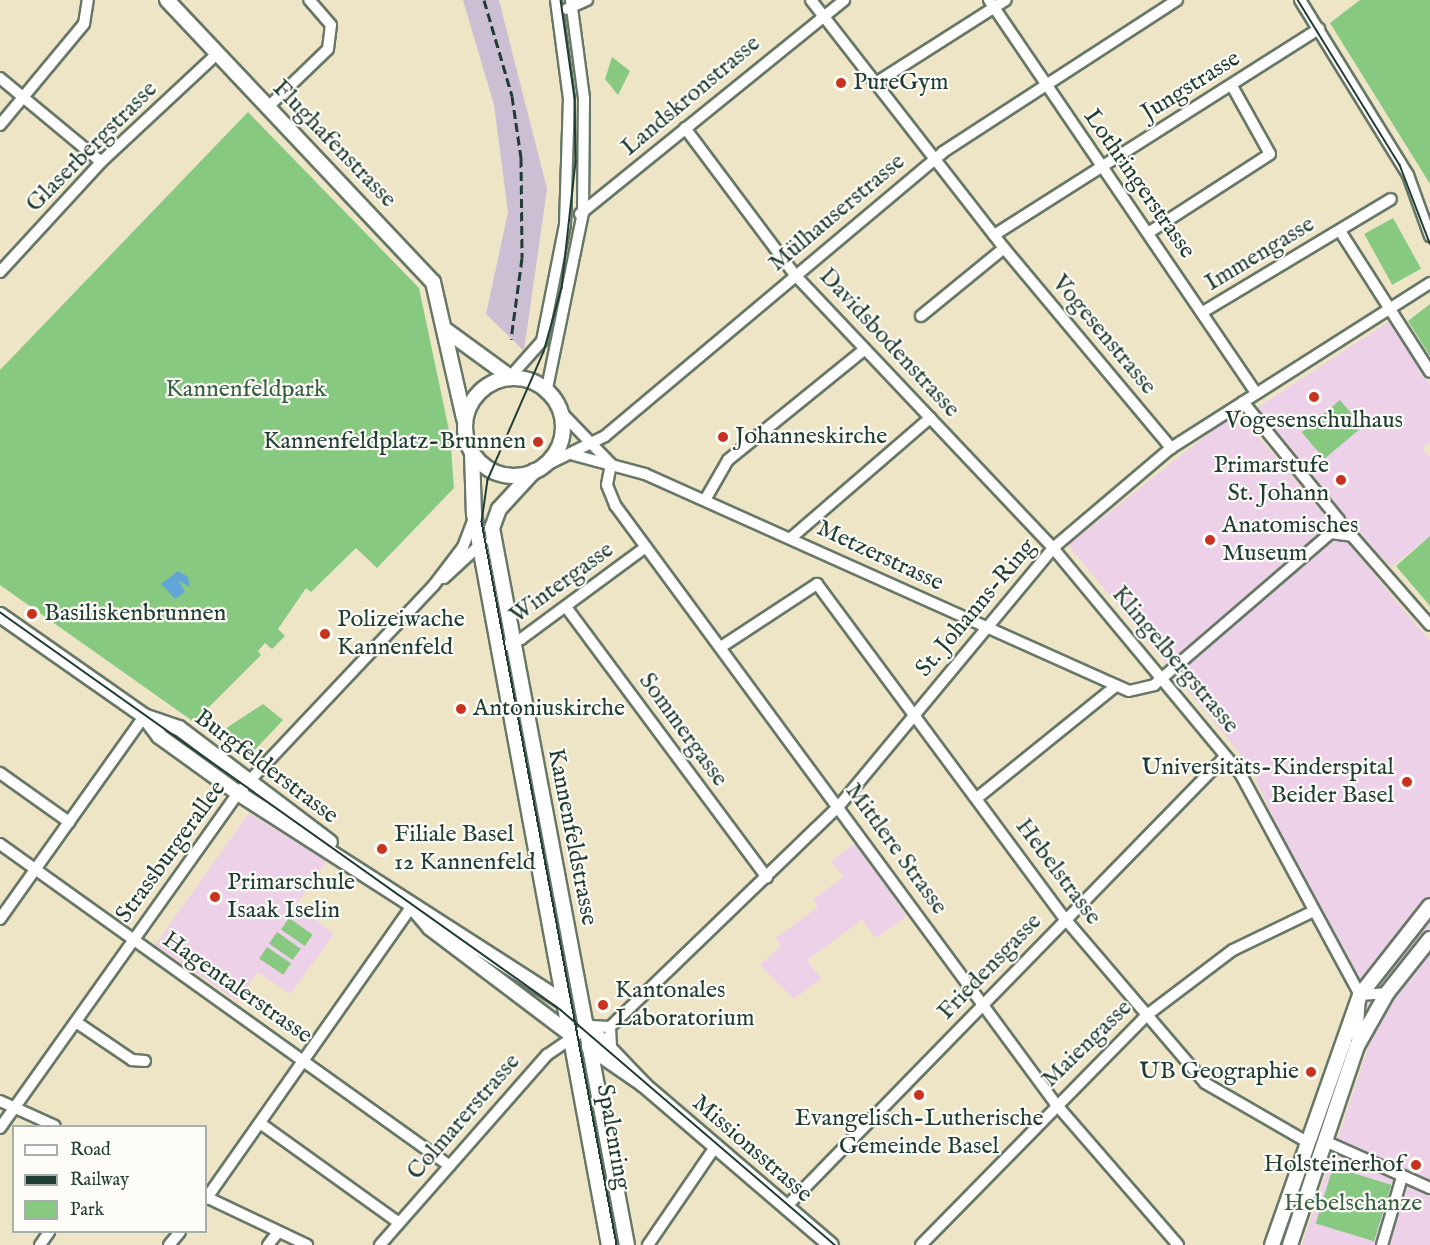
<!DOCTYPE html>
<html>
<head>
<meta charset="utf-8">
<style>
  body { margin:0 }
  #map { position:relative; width:1430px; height:1245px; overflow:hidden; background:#eee5c7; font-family:"IM FELL English",serif }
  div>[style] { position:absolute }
  .built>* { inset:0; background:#edd1e9 }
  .industrial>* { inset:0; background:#ccbfd4 }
  .green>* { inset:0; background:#87c981; transform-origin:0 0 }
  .water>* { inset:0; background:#62a5d7 }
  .roads { filter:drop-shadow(2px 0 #677867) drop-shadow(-2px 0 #677867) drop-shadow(0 2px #677867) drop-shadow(0 -2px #677867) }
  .minor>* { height:10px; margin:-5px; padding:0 5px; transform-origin:5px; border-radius:5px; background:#fff }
  .major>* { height:14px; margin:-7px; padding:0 7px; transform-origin:7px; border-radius:7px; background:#fff }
  .major>.ring { margin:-7px; padding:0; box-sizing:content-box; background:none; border:14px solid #fff; border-radius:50% }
  .tram>* { height:1.5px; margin:-0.75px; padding:0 0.75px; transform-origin:0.75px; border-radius:0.75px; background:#1f3d34 }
  .rail>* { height:3px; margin-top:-1.5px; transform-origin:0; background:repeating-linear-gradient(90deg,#1f3d34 0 9px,transparent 0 13.5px) }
  .dots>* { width:16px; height:16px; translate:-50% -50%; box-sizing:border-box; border:3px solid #fdfcf7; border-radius:50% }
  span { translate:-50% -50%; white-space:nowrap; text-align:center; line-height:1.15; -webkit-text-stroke:4.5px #fdfcf7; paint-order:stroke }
  .poi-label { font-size:24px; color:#1f3d34 }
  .left { translate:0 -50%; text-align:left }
  .right { translate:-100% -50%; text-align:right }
  .street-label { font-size:24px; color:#1f3d34 }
  .park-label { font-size:24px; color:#396047 }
  .legend { position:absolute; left:12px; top:1125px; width:195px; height:108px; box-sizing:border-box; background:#fdfcf7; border:2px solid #a4b0a9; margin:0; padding:8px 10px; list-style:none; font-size:18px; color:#1f3d34 }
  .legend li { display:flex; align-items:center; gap:12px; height:30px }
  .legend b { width:30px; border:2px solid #a4b0a9 }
</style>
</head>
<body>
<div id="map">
  <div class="built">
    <div style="clip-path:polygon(1390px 321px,1430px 385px,1430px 442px,1422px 448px,1430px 458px,1430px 536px,1391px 567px,1258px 422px,1255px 409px)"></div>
    <div style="clip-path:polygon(1237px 411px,1430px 641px,1430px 1245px,1302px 1245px,1373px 1033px,1248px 763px,1068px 545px)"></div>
    <div style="clip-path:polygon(249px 813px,327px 861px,296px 905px,334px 934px,290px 994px,258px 972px,237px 1001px,155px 945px)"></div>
    <div style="clip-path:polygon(855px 843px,907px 916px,876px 938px,862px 920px,807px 960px,821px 979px,794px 999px,760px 965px,781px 946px,776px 938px,818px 907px,813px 899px,844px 877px,831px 861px)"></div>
  </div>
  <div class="industrial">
    <div style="clip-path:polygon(463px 0,499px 0,547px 189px,524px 351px,486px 314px,508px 212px,494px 105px)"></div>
  </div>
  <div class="green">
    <div style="clip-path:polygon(1360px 0,1430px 0,1430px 184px,1330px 23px)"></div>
    <div style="clip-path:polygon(612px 57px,630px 71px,618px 95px,605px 79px)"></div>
    <div style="clip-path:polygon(248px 112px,419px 288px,450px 435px,454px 488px,377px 568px,356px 548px,311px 592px,306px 588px,278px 629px,285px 636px,272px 649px,265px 643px,258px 651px,261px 655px,194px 722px,0 585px,0 370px)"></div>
    <div style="left:1393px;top:218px;width:58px;height:33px;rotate:61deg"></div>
    <div style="clip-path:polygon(1430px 304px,1430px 356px,1408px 321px)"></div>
    <div style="left:1340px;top:400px;width:35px;height:50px;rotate:50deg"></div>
    <div style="clip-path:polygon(1430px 536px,1430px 606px,1396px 566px)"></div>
    <div style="clip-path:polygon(263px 704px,283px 720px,252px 753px,219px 733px)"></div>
    <div style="left:289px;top:918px;width:29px;height:14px;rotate:35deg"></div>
    <div style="left:277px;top:932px;width:29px;height:14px;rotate:35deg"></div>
    <div style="left:267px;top:947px;width:29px;height:14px;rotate:34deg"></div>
    <div style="left:1333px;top:1167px;width:61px;height:59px;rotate:17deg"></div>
  </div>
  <div class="water">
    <div style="clip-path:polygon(178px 571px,188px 577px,190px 587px,179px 581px,185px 592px,175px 599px,161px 584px)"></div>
  </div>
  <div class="roads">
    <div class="minor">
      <div style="left:811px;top:0;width:314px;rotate:52.1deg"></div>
      <div style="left:1004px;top:248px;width:261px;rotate:50.1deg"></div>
      <div style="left:989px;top:0;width:474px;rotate:55.8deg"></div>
      <div style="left:1300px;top:0;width:206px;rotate:58.3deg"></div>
      <div style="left:1408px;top:175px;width:65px;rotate:70.2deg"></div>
      <div style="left:567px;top:9px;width:22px;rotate:-24deg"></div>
      <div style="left:0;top:78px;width:131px;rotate:39.7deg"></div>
      <div style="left:874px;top:84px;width:156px;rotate:-32.5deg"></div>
      <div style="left:268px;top:107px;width:83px;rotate:-44deg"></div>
      <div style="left:328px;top:49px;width:24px;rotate:-83deg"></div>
      <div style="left:331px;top:25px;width:33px;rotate:-131deg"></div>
      <div style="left:0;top:125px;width:131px;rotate:-50.3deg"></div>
      <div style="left:84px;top:24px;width:24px;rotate:-81deg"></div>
      <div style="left:685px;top:128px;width:184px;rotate:53.2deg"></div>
      <div style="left:795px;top:275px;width:376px;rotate:46.6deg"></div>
      <div style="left:1053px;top:548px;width:293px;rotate:50.3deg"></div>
      <div style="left:1240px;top:773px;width:252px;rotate:61.6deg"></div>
      <div style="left:1360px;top:995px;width:47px;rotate:93.7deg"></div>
      <div style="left:580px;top:214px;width:340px;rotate:-39deg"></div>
      <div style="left:1340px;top:231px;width:167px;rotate:57.4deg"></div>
      <div style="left:1148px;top:233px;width:145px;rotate:-32.9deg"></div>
      <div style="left:1270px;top:154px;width:78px;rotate:-119.2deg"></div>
      <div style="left:994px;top:235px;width:385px;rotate:-32.4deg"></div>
      <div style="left:0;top:272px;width:149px;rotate:-47.4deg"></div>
      <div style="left:101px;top:162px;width:158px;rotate:-43deg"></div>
      <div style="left:1203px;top:312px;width:219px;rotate:-31deg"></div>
      <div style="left:921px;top:316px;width:107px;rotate:-39.3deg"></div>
      <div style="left:510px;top:377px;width:48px;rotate:-48.4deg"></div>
      <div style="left:542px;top:341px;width:118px;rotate:-78.8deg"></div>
      <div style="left:565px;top:225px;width:126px;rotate:-88.2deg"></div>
      <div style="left:569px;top:99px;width:100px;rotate:-97.5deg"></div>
      <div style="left:546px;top:393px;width:184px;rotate:-78.4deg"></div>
      <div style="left:583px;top:213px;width:115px;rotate:-89.5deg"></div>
      <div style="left:584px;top:98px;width:99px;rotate:-97.6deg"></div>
      <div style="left:1243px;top:402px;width:152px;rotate:50.9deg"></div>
      <div style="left:1339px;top:520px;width:12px;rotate:76deg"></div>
      <div style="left:561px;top:412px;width:72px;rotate:46.1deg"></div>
      <div style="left:574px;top:455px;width:73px;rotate:15deg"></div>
      <div style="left:645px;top:474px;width:530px;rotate:24.15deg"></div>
      <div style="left:1129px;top:691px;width:26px;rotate:-13deg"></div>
      <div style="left:1154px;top:685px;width:233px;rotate:-40.7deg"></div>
      <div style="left:1331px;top:533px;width:21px;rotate:8deg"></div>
      <div style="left:1352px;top:536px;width:118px;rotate:48.8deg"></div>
      <div style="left:611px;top:464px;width:21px;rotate:101deg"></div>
      <div style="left:607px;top:485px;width:22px;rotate:68deg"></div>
      <div style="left:615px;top:505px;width:742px;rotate:53.65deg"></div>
      <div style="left:1055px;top:1103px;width:188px;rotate:49.1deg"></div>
      <div style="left:534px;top:471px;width:79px;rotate:-26.2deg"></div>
      <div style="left:605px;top:436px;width:441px;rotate:-40deg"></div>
      <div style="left:943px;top:152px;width:279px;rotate:-33deg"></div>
      <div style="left:705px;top:500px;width:46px;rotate:-60.1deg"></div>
      <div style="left:728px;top:460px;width:176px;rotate:-39deg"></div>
      <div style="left:791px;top:538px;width:184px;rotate:-40.8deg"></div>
      <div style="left:444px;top:578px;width:53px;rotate:-42.7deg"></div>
      <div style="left:566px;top:607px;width:337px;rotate:53.4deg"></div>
      <div style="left:721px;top:647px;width:115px;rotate:-33.3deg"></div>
      <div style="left:817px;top:584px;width:418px;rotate:53.5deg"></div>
      <div style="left:1066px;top:920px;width:214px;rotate:49.5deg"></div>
      <div style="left:1205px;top:1083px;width:118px;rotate:30deg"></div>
      <div style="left:500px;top:648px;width:23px;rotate:-23deg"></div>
      <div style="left:521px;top:639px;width:155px;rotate:-36.4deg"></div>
      <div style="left:0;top:773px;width:85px;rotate:35.4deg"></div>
      <div style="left:977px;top:798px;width:179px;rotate:-38.9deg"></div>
      <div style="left:0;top:844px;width:553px;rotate:35.59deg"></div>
      <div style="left:0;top:919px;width:249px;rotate:-54.6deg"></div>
      <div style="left:1360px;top:995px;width:27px;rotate:-4deg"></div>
      <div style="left:76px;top:1022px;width:68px;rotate:34.2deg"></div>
      <div style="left:132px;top:1060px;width:13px;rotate:4deg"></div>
      <div style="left:611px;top:1047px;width:20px;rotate:-93deg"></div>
      <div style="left:610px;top:1027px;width:318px;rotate:-44deg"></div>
      <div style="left:839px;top:806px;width:335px;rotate:-50.3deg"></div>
      <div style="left:1053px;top:548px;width:155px;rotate:-40.3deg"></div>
      <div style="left:1171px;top:448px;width:307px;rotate:-32.5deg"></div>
      <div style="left:0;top:1101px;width:60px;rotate:24.4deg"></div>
      <div style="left:260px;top:1123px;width:171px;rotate:35.7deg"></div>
      <div style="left:0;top:1128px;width:411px;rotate:-54.6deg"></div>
      <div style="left:238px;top:793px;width:286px;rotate:-46.7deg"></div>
      <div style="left:434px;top:585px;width:48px;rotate:-52.7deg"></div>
      <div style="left:463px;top:547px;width:31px;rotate:-69deg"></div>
      <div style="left:1327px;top:1142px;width:113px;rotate:24.1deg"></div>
      <div style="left:206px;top:1197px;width:112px;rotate:25.4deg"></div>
      <div style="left:206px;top:1199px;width:358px;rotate:-54.9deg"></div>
      <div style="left:785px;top:1208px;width:631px;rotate:-45.71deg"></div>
      <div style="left:40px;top:1245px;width:16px;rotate:-55deg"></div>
      <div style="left:169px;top:1245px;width:17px;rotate:-50deg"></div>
      <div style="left:268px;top:1245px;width:16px;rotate:-52deg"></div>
      <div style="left:380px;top:1245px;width:253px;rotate:-48.7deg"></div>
      <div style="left:547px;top:1055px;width:51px;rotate:-34.6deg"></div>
      <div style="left:589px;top:1026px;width:21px;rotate:3deg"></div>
      <div style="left:648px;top:1245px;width:119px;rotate:-55.6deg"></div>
      <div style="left:921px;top:1245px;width:322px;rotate:-45.5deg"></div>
      <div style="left:1147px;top:1015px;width:108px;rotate:-37.1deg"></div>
      <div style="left:1233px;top:950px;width:88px;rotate:-25.7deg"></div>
      <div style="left:1382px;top:1245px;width:71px;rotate:-73.6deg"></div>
    </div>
    <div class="major">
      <div style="left:167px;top:0;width:388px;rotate:46.7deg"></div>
      <div style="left:433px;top:282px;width:140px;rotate:77.2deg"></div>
      <div style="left:447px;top:331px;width:78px;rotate:36.1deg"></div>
      <div class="ring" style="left:465px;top:378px;width:84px;height:84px"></div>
      <div style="left:472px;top:452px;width:62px;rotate:88.2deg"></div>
      <div style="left:474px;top:514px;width:743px;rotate:79.54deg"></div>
      <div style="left:534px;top:471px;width:52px;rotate:132.6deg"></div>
      <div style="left:499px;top:509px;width:20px;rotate:110deg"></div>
      <div style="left:492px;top:528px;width:730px;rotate:79.34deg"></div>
      <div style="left:0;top:615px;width:176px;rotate:35deg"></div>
      <div style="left:144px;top:716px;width:37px;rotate:19deg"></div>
      <div style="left:179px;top:728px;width:189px;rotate:37.1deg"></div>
      <div style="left:144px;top:716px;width:25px;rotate:53deg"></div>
      <div style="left:159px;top:736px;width:97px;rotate:35.8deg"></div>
      <div style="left:238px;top:793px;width:387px;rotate:32.7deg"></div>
      <div style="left:415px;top:910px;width:23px;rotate:50deg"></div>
      <div style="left:430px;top:928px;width:179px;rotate:37.1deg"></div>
      <div style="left:586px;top:1024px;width:84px;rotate:46.4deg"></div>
      <div style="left:589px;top:1047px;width:67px;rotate:34.6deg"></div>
      <div style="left:644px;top:1085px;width:246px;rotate:40.6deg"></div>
      <div style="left:1272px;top:1245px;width:265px;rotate:-70.6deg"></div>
      <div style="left:1360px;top:995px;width:113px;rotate:-51.8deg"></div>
      <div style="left:1290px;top:1245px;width:210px;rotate:-71.4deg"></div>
      <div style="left:1357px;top:1046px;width:61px;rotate:-60.5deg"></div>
      <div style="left:1387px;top:993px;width:69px;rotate:-51.5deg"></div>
    </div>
  </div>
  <div class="tram">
    <div style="left:561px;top:0;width:99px;rotate:81.9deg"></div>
    <div style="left:575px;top:98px;width:64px;rotate:89.1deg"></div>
    <div style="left:576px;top:162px;width:127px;rotate:96.3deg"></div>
    <div style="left:562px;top:288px;width:66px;rotate:105.7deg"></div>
    <div style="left:544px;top:352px;width:140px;rotate:113.6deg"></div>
    <div style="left:488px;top:480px;width:42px;rotate:98.1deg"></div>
    <div style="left:482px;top:522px;width:735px;rotate:79.42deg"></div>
    <div style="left:1298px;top:0;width:194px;rotate:58.3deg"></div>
    <div style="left:1400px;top:165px;width:84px;rotate:69deg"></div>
    <div style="left:0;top:612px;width:688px;rotate:35.35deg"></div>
    <div style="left:561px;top:1010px;width:361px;rotate:40.6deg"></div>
  </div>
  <div class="rail">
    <div style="left:484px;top:0;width:100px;rotate:73.7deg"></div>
    <div style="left:512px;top:96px;width:63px;rotate:81.7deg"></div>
    <div style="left:521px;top:158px;width:100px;rotate:89.4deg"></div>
    <div style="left:522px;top:258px;width:82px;rotate:97.7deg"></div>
  </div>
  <div class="dots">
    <div style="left:841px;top:83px;background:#c8321e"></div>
    <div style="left:1314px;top:397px;background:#c8321e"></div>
    <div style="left:723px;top:437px;background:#c8321e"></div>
    <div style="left:538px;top:442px;background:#c8321e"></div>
    <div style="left:1341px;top:480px;background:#c8321e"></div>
    <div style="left:1210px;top:540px;background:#c8321e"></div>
    <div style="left:32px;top:614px;background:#c8321e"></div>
    <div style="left:325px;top:634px;background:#c8321e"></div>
    <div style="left:461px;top:709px;background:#c8321e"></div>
    <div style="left:1407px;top:782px;background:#c8321e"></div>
    <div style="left:382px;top:849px;background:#c8321e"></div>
    <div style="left:215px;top:897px;background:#c8321e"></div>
    <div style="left:603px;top:1005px;background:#c8321e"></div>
    <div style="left:1311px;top:1072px;background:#c8321e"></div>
    <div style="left:919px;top:1095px;background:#c8321e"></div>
    <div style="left:1416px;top:1165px;background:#c8321e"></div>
  </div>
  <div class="poi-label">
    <span class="left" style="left:853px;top:83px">PureGym</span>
    <span style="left:1314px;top:421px">Vogesenschulhaus</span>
    <span class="left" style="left:735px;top:437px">Johanneskirche</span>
    <span class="right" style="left:526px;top:442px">Kannenfeldplatz-Brunnen</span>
    <span class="right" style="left:1329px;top:480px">Primarstufe<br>St. Johann</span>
    <span class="left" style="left:1222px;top:540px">Anatomisches<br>Museum</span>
    <span class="left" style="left:44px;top:614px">Basiliskenbrunnen</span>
    <span class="left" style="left:337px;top:634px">Polizeiwache<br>Kannenfeld</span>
    <span class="left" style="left:473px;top:709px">Antoniuskirche</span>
    <span class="right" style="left:1394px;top:782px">Universitäts-Kinderspital<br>Beider Basel</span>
    <span class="left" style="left:394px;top:849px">Filiale Basel<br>12 Kannenfeld</span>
    <span class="left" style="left:227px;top:897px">Primarschule<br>Isaak Iselin</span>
    <span class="left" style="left:615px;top:1005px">Kantonales<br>Laboratorium</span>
    <span class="right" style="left:1299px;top:1072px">UB Geographie</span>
    <span style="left:919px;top:1133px">Evangelisch-Lutherische<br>Gemeinde Basel</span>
    <span class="right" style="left:1404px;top:1165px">Holsteinerhof</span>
  </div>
  <div class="street-label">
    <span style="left:1191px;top:86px;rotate:-32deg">Jungstrasse</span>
    <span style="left:691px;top:96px;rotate:-40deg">Landskronstrasse</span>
    <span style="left:334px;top:144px;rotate:46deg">Flughafenstrasse</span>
    <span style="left:92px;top:147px;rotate:-45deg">Glaserbergstrasse</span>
    <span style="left:1139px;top:184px;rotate:55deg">Lothringerstrasse</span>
    <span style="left:837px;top:213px;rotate:-40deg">Mülhauserstrasse</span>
    <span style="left:1260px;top:254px;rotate:-31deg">Immengasse</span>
    <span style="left:1104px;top:335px;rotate:50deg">Vogesenstrasse</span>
    <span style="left:889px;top:343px;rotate:47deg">Davidsbodenstrasse</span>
    <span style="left:880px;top:556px;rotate:25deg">Metzerstrasse</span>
    <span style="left:562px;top:583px;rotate:-36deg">Wintergasse</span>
    <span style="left:976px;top:608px;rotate:-50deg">St. Johanns-Ring</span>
    <span style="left:1175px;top:660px;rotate:50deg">Klingelbergstrasse</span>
    <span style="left:683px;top:730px;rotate:54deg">Sommergasse</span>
    <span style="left:266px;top:767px;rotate:37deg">Burgfelderstrasse</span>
    <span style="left:572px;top:837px;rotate:79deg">Kannenfeldstrasse</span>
    <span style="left:896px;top:849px;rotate:54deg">Mittlere Strasse</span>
    <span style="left:171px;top:852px;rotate:-54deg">Strassburgerallee</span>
    <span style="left:1058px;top:872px;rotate:53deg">Hebelstrasse</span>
    <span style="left:990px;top:967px;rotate:-46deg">Friedensgasse</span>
    <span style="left:237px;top:988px;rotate:35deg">Hagentalerstrasse</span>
    <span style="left:1087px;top:1044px;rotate:-44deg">Maiengasse</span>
    <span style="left:464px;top:1117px;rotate:-49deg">Colmarerstrasse</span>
    <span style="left:613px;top:1137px;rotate:80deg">Spalenring</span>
    <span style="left:752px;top:1149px;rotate:41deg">Missionsstrasse</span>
  </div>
  <div class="park-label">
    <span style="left:246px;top:390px">Kannenfeldpark</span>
    <span style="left:1353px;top:1204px">Hebelschanze</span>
  </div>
  <ul class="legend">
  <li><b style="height:8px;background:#fff"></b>Road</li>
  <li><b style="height:8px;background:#1f3d34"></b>Railway</li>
  <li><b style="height:16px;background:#87c981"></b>Park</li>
  </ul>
</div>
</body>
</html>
